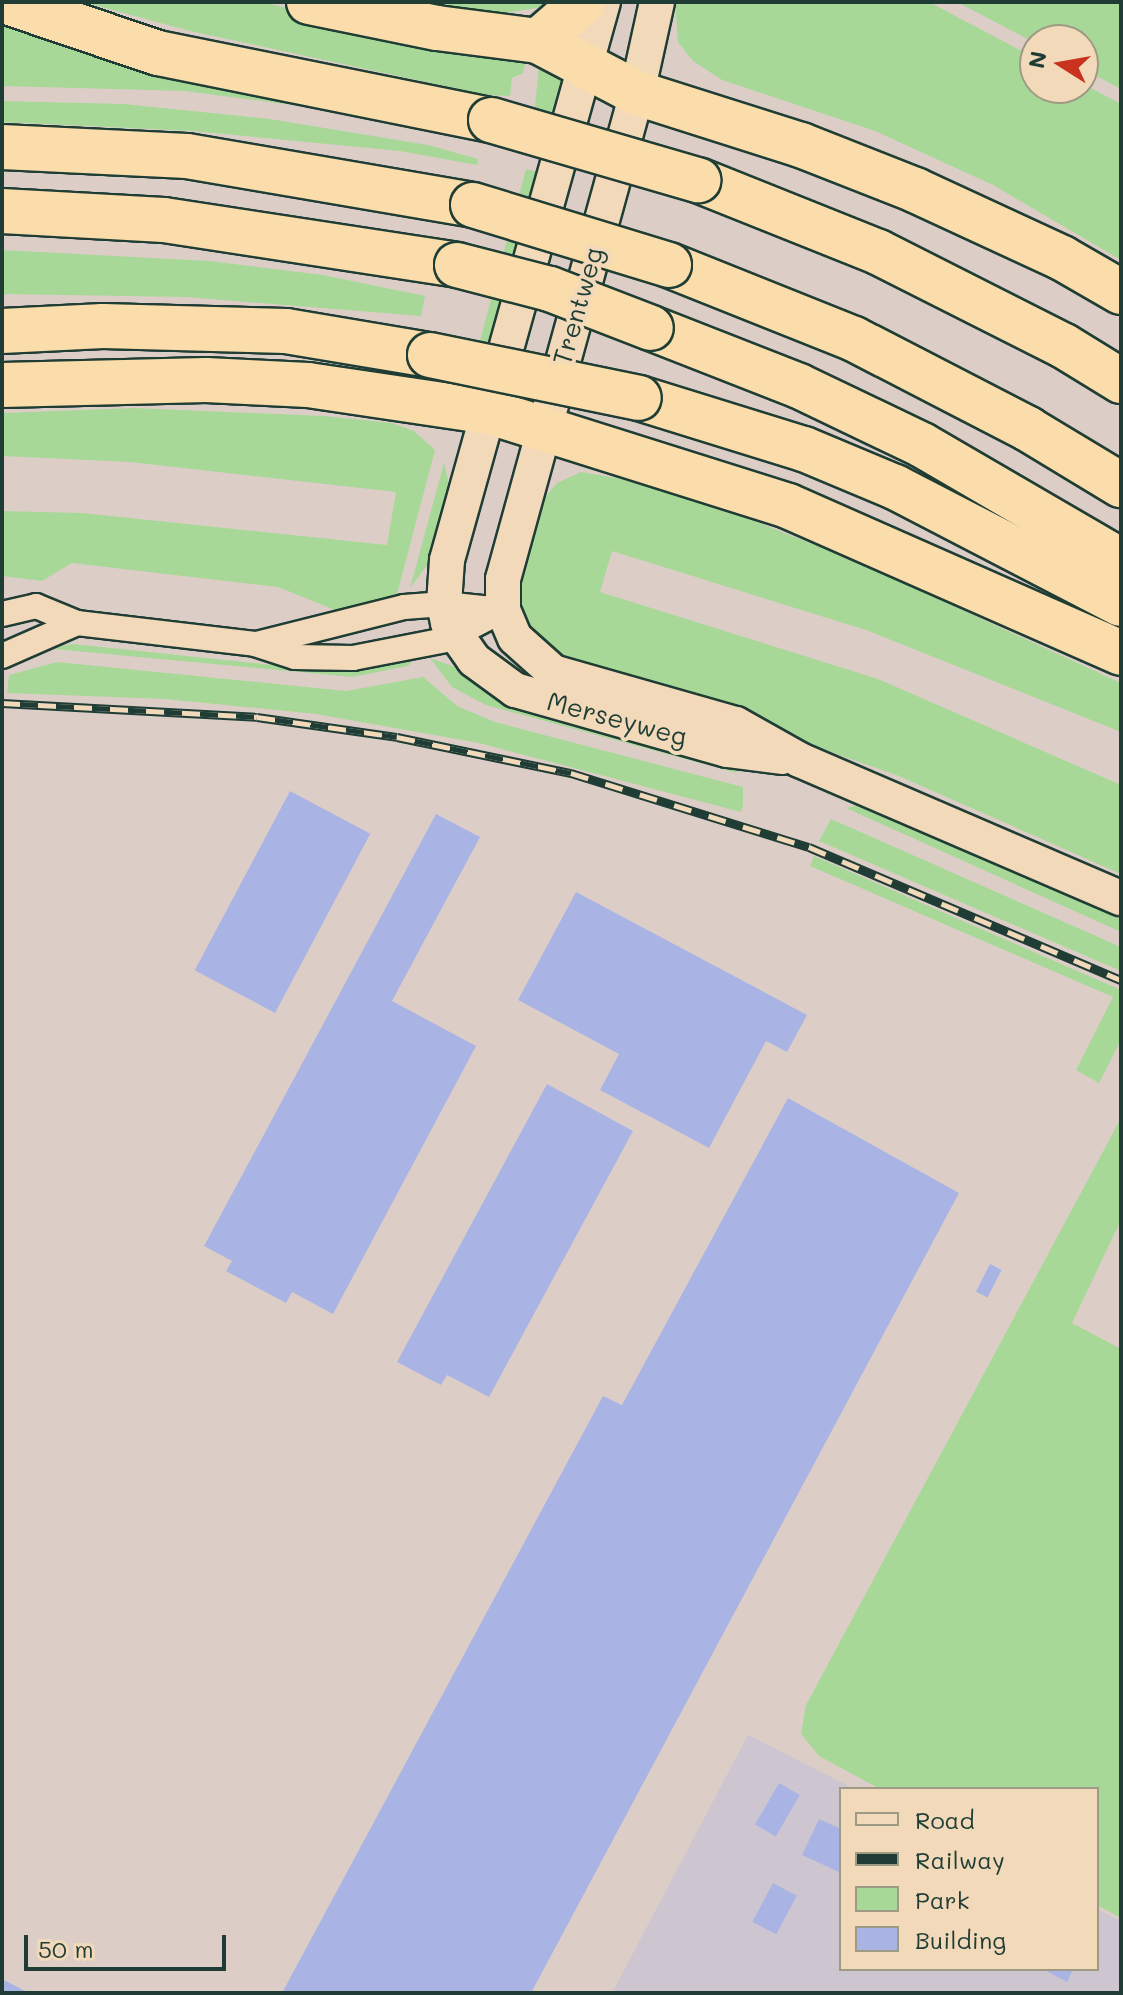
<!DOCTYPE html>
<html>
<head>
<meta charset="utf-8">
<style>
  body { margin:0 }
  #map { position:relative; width:1123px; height:1995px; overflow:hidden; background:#dccec7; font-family:Mali,sans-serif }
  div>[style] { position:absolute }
  .built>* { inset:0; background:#cdc6d0 }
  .green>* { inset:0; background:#a8d898; transform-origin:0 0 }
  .building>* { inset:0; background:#aab4e4; transform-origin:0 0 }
  .roads { filter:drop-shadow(2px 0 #1f3d34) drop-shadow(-2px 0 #1f3d34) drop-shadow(0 2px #1f3d34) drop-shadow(0 -2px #1f3d34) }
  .street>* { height:24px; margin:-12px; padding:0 12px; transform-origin:12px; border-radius:12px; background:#f2d9ba }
  .secondary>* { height:34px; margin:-17px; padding:0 17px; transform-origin:17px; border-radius:17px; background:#f2d9ba }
  .highway>* { height:44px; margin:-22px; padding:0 22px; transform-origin:22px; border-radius:22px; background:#faddab }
  .rail>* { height:9px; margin-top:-4.5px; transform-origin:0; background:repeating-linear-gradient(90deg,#f2d9ba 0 18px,#1f3d34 0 36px); box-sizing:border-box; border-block:2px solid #1f3d34 }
  .bridges { filter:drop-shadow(2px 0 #1f3d34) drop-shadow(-2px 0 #1f3d34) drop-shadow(0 2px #1f3d34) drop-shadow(0 -2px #1f3d34) }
  .highway-bridge>* { height:44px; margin:-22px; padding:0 22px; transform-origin:22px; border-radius:22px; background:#faddab }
  span { translate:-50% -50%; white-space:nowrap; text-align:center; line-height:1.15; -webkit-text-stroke:8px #f2d9ba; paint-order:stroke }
  .street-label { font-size:26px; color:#1f3d34 }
  .frame { position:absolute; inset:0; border:4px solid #1f3d34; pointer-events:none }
  .legend { position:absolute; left:839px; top:1787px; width:260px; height:184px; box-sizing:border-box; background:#f2d9ba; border:2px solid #9e9b84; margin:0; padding:10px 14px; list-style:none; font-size:24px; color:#1f3d34 }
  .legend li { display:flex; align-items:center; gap:16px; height:40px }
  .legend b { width:40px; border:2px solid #9e9b84 }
  .north { position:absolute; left:1019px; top:24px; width:80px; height:80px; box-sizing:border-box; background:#f2d9ba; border:2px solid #9e9b84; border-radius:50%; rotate:281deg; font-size:22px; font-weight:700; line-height:32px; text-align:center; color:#1f3d34 }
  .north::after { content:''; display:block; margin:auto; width:28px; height:36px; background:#c8321e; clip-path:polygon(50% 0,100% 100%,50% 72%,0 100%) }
  .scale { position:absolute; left:24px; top:1935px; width:202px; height:36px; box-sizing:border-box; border:4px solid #1f3d34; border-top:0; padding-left:10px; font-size:24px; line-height:28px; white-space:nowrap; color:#1f3d34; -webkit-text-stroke:6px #f2d9ba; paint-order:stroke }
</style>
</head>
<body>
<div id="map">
  <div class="built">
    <div style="clip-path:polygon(748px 1735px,855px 1789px,841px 1789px,841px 1969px,1097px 1969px,1097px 1909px,1121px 1921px,1121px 1993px,612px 1993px)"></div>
  </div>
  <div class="green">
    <div style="clip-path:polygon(83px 2px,260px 2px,526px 60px,523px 73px,512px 78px,510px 96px,486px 95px,190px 31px)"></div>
    <div style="clip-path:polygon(416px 2px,543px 2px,542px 7px,498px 14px)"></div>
    <div style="clip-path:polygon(675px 2px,929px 2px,1035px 58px,1035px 88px,1083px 88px,1083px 84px,1121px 104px,1121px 260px,993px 185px,875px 131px,722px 80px,693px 61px,678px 42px)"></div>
    <div style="clip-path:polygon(957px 2px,1121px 2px,1121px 89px,1083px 69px,1083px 40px,1035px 43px)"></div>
    <div style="clip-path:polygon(2px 11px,324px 109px,185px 91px,2px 86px)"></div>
    <div style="clip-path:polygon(539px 65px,568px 80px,552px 152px,532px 139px)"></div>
    <div style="clip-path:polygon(2px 101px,124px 104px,270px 119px,428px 145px,478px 159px,477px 165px,400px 151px,193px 131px,2px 122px)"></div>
    <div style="left:526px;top:169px;width:20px;height:236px;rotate:15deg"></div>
    <div style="clip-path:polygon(2px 250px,209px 261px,323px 275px,425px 296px,421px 316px,186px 297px,2px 294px)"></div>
    <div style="clip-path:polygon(134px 408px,324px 416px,392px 423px,414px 431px,435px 450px,396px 598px,340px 612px,278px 587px,72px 563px,42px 581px,2px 576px,2px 511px,82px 513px,387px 545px,396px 492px,130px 462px,2px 456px,2px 413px)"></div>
    <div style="clip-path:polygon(444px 463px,450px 488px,437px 552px,410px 588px)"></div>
    <div style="clip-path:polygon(581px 472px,639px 482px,752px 520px,860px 563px,1121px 683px,1121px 732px,866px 630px,612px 551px,600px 592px,878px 679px,1121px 785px,1121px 874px,899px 776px,542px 650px,516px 595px,537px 507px,557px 483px)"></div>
    <div style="clip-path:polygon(73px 644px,320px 670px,412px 661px,408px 666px,352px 677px,54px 649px,17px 662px,50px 648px)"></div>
    <div style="clip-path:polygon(430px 658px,733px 766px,737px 773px,486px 705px,452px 687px)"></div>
    <div style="clip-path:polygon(57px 662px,346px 691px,423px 677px,457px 706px,495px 722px,743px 787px,743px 805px,741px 812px,479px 743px,316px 714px,165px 699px,7px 693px,9px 675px)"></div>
    <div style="clip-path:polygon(855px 806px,871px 808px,1121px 919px,1121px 932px,846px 808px)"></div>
    <div style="clip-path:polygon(831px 819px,1121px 947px,1121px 971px,819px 841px)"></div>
    <div style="clip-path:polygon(814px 856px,1121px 990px,1121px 1040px,1099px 1083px,1076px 1070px,1113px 997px,810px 866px)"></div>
    <div style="clip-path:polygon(1120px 1120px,1121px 1220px,1072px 1323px,1121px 1349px,1121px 1918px,1097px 1905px,1097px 1789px,880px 1789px,819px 1756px,801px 1734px,806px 1705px)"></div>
  </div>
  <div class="building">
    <div style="left:290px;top:791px;width:91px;height:203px;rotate:28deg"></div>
    <div style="clip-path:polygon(436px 814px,480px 837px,392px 1001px,476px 1046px,333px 1314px,292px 1292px,286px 1303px,226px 1271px,232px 1261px,204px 1246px)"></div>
    <div style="clip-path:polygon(576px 892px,807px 1015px,787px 1052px,766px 1041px,709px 1148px,600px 1090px,619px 1054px,518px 1000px)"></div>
    <div style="clip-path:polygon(547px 1084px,633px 1131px,489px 1397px,447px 1375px,441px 1385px,397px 1362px)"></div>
    <div style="clip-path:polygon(788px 1098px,959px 1193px,531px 1993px,282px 1993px,603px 1396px,622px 1405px)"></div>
    <div style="left:990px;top:1264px;width:13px;height:31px;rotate:27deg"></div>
    <div style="left:779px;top:1783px;width:24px;height:48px;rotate:30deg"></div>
    <div style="clip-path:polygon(819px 1819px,841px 1829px,841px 1873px,802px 1855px)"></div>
    <div style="left:773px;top:1883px;width:27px;height:44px;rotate:28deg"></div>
    <div style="clip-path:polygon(1043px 1969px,1073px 1969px,1067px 1982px)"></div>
    <div style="clip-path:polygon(2px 1979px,29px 1993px,2px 1993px)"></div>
  </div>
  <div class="roads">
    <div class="street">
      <div style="left:2px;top:614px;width:35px;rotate:-13deg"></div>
      <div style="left:36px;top:606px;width:44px;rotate:22.5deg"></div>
      <div style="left:77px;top:623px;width:179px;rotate:6.7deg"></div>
      <div style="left:255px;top:644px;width:42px;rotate:18deg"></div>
      <div style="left:295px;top:657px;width:58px;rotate:1deg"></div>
      <div style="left:353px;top:658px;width:95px;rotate:-11deg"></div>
      <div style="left:446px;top:640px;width:64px;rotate:-27.8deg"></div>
      <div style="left:257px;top:644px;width:152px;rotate:-14.1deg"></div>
      <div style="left:404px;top:607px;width:40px;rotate:-4.3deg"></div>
      <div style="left:444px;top:604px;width:59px;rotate:5.8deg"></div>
      <div style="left:2px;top:656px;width:82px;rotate:-23.7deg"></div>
    </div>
    <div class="secondary">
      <div style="left:603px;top:2px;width:579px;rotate:105.62deg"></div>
      <div style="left:447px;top:560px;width:44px;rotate:93.9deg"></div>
      <div style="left:444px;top:604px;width:19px;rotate:78deg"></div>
      <div style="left:448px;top:623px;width:45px;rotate:54.9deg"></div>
      <div style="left:474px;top:660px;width:51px;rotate:36.2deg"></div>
      <div style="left:515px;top:690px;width:220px;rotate:15.8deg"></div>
      <div style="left:727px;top:750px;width:55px;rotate:7.3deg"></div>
      <div style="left:657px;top:2px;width:93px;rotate:102.4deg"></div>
      <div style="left:637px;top:93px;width:504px;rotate:105.41deg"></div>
      <div style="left:503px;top:579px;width:31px;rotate:90deg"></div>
      <div style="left:503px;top:610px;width:30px;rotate:67deg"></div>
      <div style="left:515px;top:638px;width:51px;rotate:41.8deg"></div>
      <div style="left:553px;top:672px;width:190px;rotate:15.9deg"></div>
      <div style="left:736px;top:724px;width:73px;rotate:29.4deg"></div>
      <div style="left:800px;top:760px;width:349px;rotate:23.3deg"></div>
    </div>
    <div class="highway">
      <div style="left:7px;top:2px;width:159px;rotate:18.7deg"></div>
      <div style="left:158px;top:53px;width:340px;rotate:11.4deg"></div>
      <div style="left:309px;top:2px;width:131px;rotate:11.5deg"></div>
      <div style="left:437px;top:28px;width:102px;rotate:7.3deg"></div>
      <div style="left:538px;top:41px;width:112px;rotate:27.7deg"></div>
      <div style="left:637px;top:93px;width:172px;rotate:17.6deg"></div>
      <div style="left:801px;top:145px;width:123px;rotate:21.5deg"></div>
      <div style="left:915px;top:190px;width:162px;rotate:24.8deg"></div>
      <div style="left:1062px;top:258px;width:68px;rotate:30deg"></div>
      <div style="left:538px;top:41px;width:60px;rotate:-40.9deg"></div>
      <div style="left:2px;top:147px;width:185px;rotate:2.8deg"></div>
      <div style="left:187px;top:156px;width:290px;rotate:9.7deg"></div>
      <div style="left:698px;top:180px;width:194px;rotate:21.8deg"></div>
      <div style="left:878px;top:252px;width:208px;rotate:26.8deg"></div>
      <div style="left:1064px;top:346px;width:67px;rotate:31.6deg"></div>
      <div style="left:2px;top:211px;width:162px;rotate:3.2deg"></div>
      <div style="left:164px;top:220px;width:296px;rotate:8.7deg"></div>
      <div style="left:669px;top:265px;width:199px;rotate:21.8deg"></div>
      <div style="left:854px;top:339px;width:196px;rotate:27.3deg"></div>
      <div style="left:1028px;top:429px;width:109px;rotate:31.1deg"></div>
      <div style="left:651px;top:328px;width:159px;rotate:21.4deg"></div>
      <div style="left:799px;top:386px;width:136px;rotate:25.6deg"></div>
      <div style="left:922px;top:445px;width:230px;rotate:30.2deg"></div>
      <div style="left:2px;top:331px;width:101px;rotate:-2.8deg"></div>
      <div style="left:103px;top:326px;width:183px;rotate:1.6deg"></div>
      <div style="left:286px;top:331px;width:146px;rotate:9.5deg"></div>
      <div style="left:2px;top:385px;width:204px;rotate:-1.4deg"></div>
      <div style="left:206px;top:380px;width:102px;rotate:2.8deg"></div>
      <div style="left:308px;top:385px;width:184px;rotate:8.4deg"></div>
      <div style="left:490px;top:412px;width:312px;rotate:17.5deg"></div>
      <div style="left:788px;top:506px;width:364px;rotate:23.8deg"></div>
      <div style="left:639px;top:398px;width:173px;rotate:17.2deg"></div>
      <div style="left:804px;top:449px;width:99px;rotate:22.7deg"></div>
      <div style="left:895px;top:487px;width:254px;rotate:27.4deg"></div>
    </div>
  </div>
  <div class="rail">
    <div style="left:2px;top:703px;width:255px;rotate:3.1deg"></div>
    <div style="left:257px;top:717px;width:141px;rotate:8.1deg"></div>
    <div style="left:397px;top:737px;width:178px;rotate:11.7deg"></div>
    <div style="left:571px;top:773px;width:249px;rotate:17.3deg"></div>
    <div style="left:809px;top:847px;width:339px;rotate:23.1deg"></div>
  </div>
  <div class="bridges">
    <div class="highway-bridge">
      <div style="left:491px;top:120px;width:216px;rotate:16.2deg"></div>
      <div style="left:473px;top:205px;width:205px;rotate:17deg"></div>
      <div style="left:457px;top:265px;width:96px;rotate:14.5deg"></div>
      <div style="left:550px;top:289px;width:108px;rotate:21.1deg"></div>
      <div style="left:430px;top:355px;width:213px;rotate:11.6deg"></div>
    </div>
  </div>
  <div class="street-label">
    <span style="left:578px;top:306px;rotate:-74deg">Trentweg</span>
    <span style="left:617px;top:719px;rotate:15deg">Merseyweg</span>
  </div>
  <div class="frame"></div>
  <ul class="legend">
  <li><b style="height:10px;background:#f2d9ba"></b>Road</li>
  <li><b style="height:10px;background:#1f3d34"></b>Railway</li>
  <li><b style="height:22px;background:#a8d898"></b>Park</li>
  <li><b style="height:22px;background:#aab4e4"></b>Building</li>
  </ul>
  <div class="north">N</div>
  <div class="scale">50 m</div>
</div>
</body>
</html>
